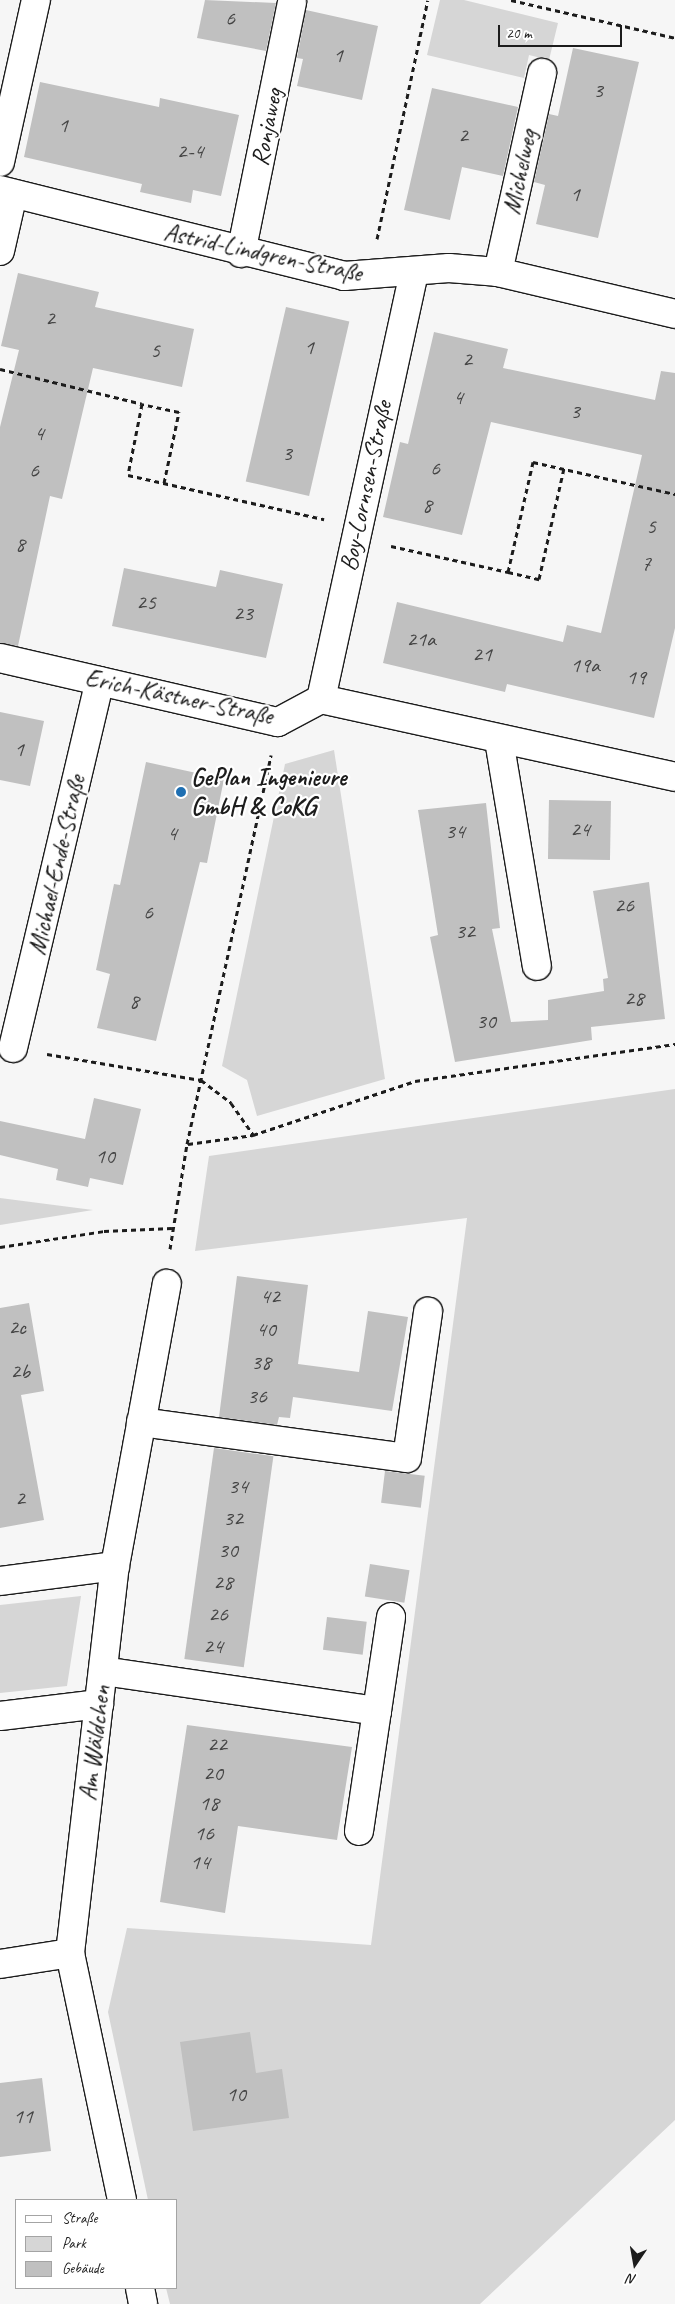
<!DOCTYPE html>
<html>
<head>
<meta charset="utf-8">
<style>
  body { margin:0 }
  #map { position:relative; width:675px; height:2304px; overflow:hidden; background:#f6f6f6; font-family:Caveat,sans-serif }
  div>[style] { position:absolute }
  .green>* { inset:0; background:#d6d6d6 }
  .building>* { inset:0; background:#c0c0c0; transform-origin:0 0 }
  .path>* { height:3px; margin-top:-1.5px; transform-origin:0; background:repeating-linear-gradient(90deg,#1c1c1c 0 5px,transparent 0 9px) }
  .roads { filter:drop-shadow(1px 0 #1c1c1c) drop-shadow(-1px 0 #1c1c1c) drop-shadow(0 1px #1c1c1c) drop-shadow(0 -1px #1c1c1c) }
  .minor>* { height:28px; margin:-14px; padding:0 14px; transform-origin:14px; border-radius:14px; background:#fff }
  .dots>* { width:14px; height:14px; translate:-50% -50%; box-sizing:border-box; border:2px solid #fff; border-radius:50% }
  span { translate:-50% -50%; white-space:nowrap; text-align:center; line-height:1.15; -webkit-text-stroke:4.5px #fff; paint-order:stroke }
  .number-label { font-size:22px; color:#454545 }
  .number-label span { -webkit-text-stroke-width:0 }
  .street-label { font-size:25px; color:#1c1c1c }
  .poi-label { font-size:25px; color:#1c1c1c; font-weight:700 }
  .left { translate:0 -50%; text-align:left }
  .legend { position:absolute; left:15px; top:2199px; width:162px; height:90px; box-sizing:border-box; background:#fff; border:1px solid #a4a4a4; margin:0; padding:6px 9px; list-style:none; font-size:15px; color:#1c1c1c }
  .legend li { display:flex; align-items:center; gap:10px; height:25px }
  .legend b { width:25px; border:1px solid #a4a4a4 }
  .north { position:absolute; left:610px; top:2239px; width:50px; height:50px; -webkit-text-stroke:4px #fff; paint-order:stroke; rotate:192deg; font-size:14px; font-weight:700; line-height:20px; text-align:center; color:#1c1c1c }
  .north::after { content:''; display:block; margin:auto; width:18px; height:22px; background:#1c1c1c; clip-path:polygon(50% 0,100% 100%,50% 72%,0 100%) }
  .scale { position:absolute; left:498px; top:25px; width:124px; height:22px; box-sizing:border-box; border:2px solid #1c1c1c; border-top:0; padding-left:6px; font-size:15px; line-height:18px; white-space:nowrap; color:#1c1c1c; -webkit-text-stroke:4px #fff; paint-order:stroke }
</style>
</head>
<body>
<div id="map">
  <div class="green">
    <div style="clip-path:polygon(440px 0,464px 0,558px 23px,549px 60px,529px 55px,524px 78px,427px 55px)"></div>
    <div style="clip-path:polygon(334px 750px,385px 1079px,257px 1116px,247px 1080px,222px 1066px,285px 764px)"></div>
    <div style="clip-path:polygon(675px 1089px,675px 2120px,480px 2304px,170px 2304px,166px 2288px,176px 2288px,176px 2200px,148px 2200px,108px 2012px,127px 1928px,371px 1945px,467px 1218px,195px 1251px,209px 1156px)"></div>
    <div style="clip-path:polygon(0 1198px,93px 1210px,0 1225px)"></div>
    <div style="clip-path:polygon(81px 1596px,67px 1686px,0 1693px,0 1605px)"></div>
  </div>
  <div class="building">
    <div style="clip-path:polygon(205px 0,276px 3px,266px 51px,197px 38px)"></div>
    <div style="clip-path:polygon(306px 10px,378px 26px,362px 100px,297px 86px,303px 59px,297px 58px)"></div>
    <div style="clip-path:polygon(573px 48px,639px 62px,598px 238px,536px 224px,545px 185px,534px 182px,549px 114px,558px 116px)"></div>
    <div style="clip-path:polygon(40px 82px,159px 107px,160px 98px,239px 115px,221px 196px,193px 190px,191px 203px,140px 192px,142px 184px,24px 157px)"></div>
    <div style="clip-path:polygon(432px 88px,518px 107px,503px 176px,462px 167px,450px 220px,404px 210px)"></div>
    <div style="clip-path:polygon(18px 273px,99px 292px,95px 307px,194px 329px,182px 387px,93px 368px,62px 499px,50px 496px,18px 646px,0 643px,0 427px,19px 350px,1px 346px)"></div>
    <div style="left:286px;top:307px;width:65px;height:179px;rotate:13deg"></div>
    <div style="clip-path:polygon(434px 332px,508px 349px,503px 368px,655px 400px,661px 371px,675px 373px,675px 628px,654px 718px,507px 684px,505px 692px,383px 663px,397px 602px,563px 642px,567px 625px,601px 633px,642px 455px,491px 422px,462px 535px,383px 517px,400px 442px,408px 444px)"></div>
    <div style="clip-path:polygon(124px 568px,216px 587px,220px 570px,283px 584px,266px 658px,112px 626px)"></div>
    <div style="clip-path:polygon(0 712px,44px 721px,30px 786px,0 780px)"></div>
    <div style="clip-path:polygon(146px 762px,224px 779px,207px 863px,200px 862px,156px 1041px,97px 1028px,110px 974px,96px 970px,114px 884px,120px 885px)"></div>
    <div style="left:549px;top:800px;width:62px;height:59px;rotate:1deg"></div>
    <div style="clip-path:polygon(486px 803px,500px 928px,492px 929px,511px 1022px,548px 1020px,548px 1000px,604px 991px,603px 979px,608px 978px,593px 891px,649px 882px,665px 1019px,591px 1027px,592px 1040px,455px 1062px,430px 937px,438px 935px,418px 810px)"></div>
    <div style="clip-path:polygon(94px 1098px,141px 1109px,123px 1185px,90px 1178px,88px 1187px,56px 1180px,58px 1169px,0 1155px,0 1121px,85px 1139px)"></div>
    <div style="clip-path:polygon(237px 1276px,308px 1285px,298px 1364px,359px 1372px,368px 1311px,408px 1317px,392px 1411px,293px 1397px,290px 1418px,279px 1417px,277px 1425px,219px 1417px)"></div>
    <div style="clip-path:polygon(29px 1303px,44px 1391px,21px 1395px,44px 1520px,0 1528px,0 1308px)"></div>
    <div style="left:214px;top:1448px;width:60px;height:213px;rotate:8deg"></div>
    <div style="left:385px;top:1471px;width:40px;height:32px;rotate:7deg"></div>
    <div style="left:370px;top:1564px;width:40px;height:33px;rotate:9deg"></div>
    <div style="left:327px;top:1617px;width:40px;height:33px;rotate:7deg"></div>
    <div style="clip-path:polygon(187px 1725px,352px 1747px,337px 1840px,238px 1826px,225px 1913px,160px 1902px)"></div>
    <div style="clip-path:polygon(250px 2032px,256px 2073px,282px 2069px,289px 2118px,193px 2131px,180px 2042px)"></div>
    <div style="clip-path:polygon(42px 2078px,51px 2151px,0 2157px,0 2083px)"></div>
  </div>
  <div class="path">
    <div style="left:511px;top:0;width:168px;rotate:13deg"></div>
    <div style="left:377px;top:239px;width:244px;rotate:-78deg"></div>
    <div style="left:0;top:369px;width:146px;rotate:13.8deg"></div>
    <div style="left:164px;top:483px;width:73px;rotate:-78.1deg"></div>
    <div style="left:179px;top:412px;width:38px;rotate:-168deg"></div>
    <div style="left:142px;top:404px;width:72px;rotate:101.2deg"></div>
    <div style="left:128px;top:475px;width:201px;rotate:12.7deg"></div>
    <div style="left:391px;top:546px;width:120px;rotate:12.5deg"></div>
    <div style="left:508px;top:572px;width:113px;rotate:-77.2deg"></div>
    <div style="left:533px;top:462px;width:146px;rotate:12.7deg"></div>
    <div style="left:508px;top:572px;width:32px;rotate:13deg"></div>
    <div style="left:539px;top:579px;width:114px;rotate:-77.3deg"></div>
    <div style="left:47px;top:1054px;width:156px;rotate:9.6deg"></div>
    <div style="left:201px;top:1080px;width:38px;rotate:37deg"></div>
    <div style="left:231px;top:1103px;width:39px;rotate:55deg"></div>
    <div style="left:188px;top:1144px;width:66px;rotate:-7.9deg"></div>
    <div style="left:253px;top:1135px;width:171px;rotate:-18.4deg"></div>
    <div style="left:415px;top:1081px;width:263px;rotate:-8.1deg"></div>
    <div style="left:0;top:1247px;width:105px;rotate:-8.7deg"></div>
    <div style="left:104px;top:1231px;width:68px;rotate:-2.5deg"></div>
    <div style="left:170px;top:1249px;width:106px;rotate:-80.8deg"></div>
    <div style="left:187px;top:1144px;width:398px;rotate:-77.8deg"></div>
  </div>
  <div class="roads">
    <div class="minor">
      <div style="left:0;top:162px;width:166px;rotate:-77.5deg"></div>
      <div style="left:0;top:190px;width:355px;rotate:14deg"></div>
      <div style="left:344px;top:276px;width:105px;rotate:-4.4deg"></div>
      <div style="left:449px;top:268px;width:49px;rotate:4.7deg"></div>
      <div style="left:498px;top:272px;width:182px;rotate:13.3deg"></div>
      <div style="left:0;top:251px;width:58px;rotate:-77.2deg"></div>
      <div style="left:241px;top:253px;width:256px;rotate:-78.5deg"></div>
      <div style="left:498px;top:272px;width:204px;rotate:-77.5deg"></div>
      <div style="left:0;top:658px;width:285px;rotate:13deg"></div>
      <div style="left:278px;top:722px;width:49px;rotate:-28.1deg"></div>
      <div style="left:321px;top:699px;width:362px;rotate:12.4deg"></div>
      <div style="left:321px;top:699px;width:435px;rotate:-77.7deg"></div>
      <div style="left:499px;top:740px;width:229px;rotate:80.5deg"></div>
      <div style="left:13px;top:1048px;width:377px;rotate:-76.7deg"></div>
      <div style="left:141px;top:1422px;width:268px;rotate:7.7deg"></div>
      <div style="left:407px;top:1458px;width:148px;rotate:-81.8deg"></div>
      <div style="left:0;top:1581px;width:116px;rotate:-7.4deg"></div>
      <div style="left:103px;top:1671px;width:277px;rotate:8.3deg"></div>
      <div style="left:377px;top:1711px;width:95px;rotate:-81.5deg"></div>
      <div style="left:0;top:1716px;width:100px;rotate:-6.9deg"></div>
      <div style="left:359px;top:1831px;width:121px;rotate:-81.5deg"></div>
      <div style="left:0;top:1964px;width:71px;rotate:-8.9deg"></div>
      <div style="left:122px;top:2200px;width:252px;rotate:-101.9deg"></div>
      <div style="left:70px;top:1953px;width:390px;rotate:-83.4deg"></div>
      <div style="left:115px;top:1566px;width:287px;rotate:-79.6deg"></div>
      <div style="left:140px;top:2288px;width:16px;rotate:79deg"></div>
    </div>
  </div>
  <div class="dots">
    <div style="left:181px;top:792px;background:#1f6fb2"></div>
  </div>
  <div class="number-label">
    <span style="left:230px;top:19px">6</span>
    <span style="left:338px;top:56px">1</span>
    <span style="left:598px;top:91px">3</span>
    <span style="left:63px;top:126px">1</span>
    <span style="left:463px;top:136px">2</span>
    <span style="left:190px;top:152px">2-4</span>
    <span style="left:575px;top:195px">1</span>
    <span style="left:50px;top:319px">2</span>
    <span style="left:309px;top:348px">1</span>
    <span style="left:155px;top:351px">5</span>
    <span style="left:467px;top:360px">2</span>
    <span style="left:458px;top:398px">4</span>
    <span style="left:575px;top:412px">3</span>
    <span style="left:39px;top:434px">4</span>
    <span style="left:287px;top:454px">3</span>
    <span style="left:435px;top:469px">6</span>
    <span style="left:34px;top:471px">6</span>
    <span style="left:427px;top:506px">8</span>
    <span style="left:651px;top:527px">5</span>
    <span style="left:20px;top:545px">8</span>
    <span style="left:646px;top:564px">7</span>
    <span style="left:146px;top:603px">25</span>
    <span style="left:243px;top:614px">23</span>
    <span style="left:421px;top:640px">21a</span>
    <span style="left:482px;top:655px">21</span>
    <span style="left:585px;top:666px">19a</span>
    <span style="left:636px;top:678px">19</span>
    <span style="left:19px;top:750px">1</span>
    <span style="left:580px;top:830px">24</span>
    <span style="left:455px;top:832px">34</span>
    <span style="left:172px;top:834px">4</span>
    <span style="left:624px;top:906px">26</span>
    <span style="left:148px;top:913px">6</span>
    <span style="left:465px;top:932px">32</span>
    <span style="left:634px;top:999px">28</span>
    <span style="left:134px;top:1002px">8</span>
    <span style="left:486px;top:1022px">30</span>
    <span style="left:105px;top:1157px">10</span>
    <span style="left:270px;top:1297px">42</span>
    <span style="left:17px;top:1328px">2c</span>
    <span style="left:266px;top:1330px">40</span>
    <span style="left:261px;top:1363px">38</span>
    <span style="left:20px;top:1372px">2b</span>
    <span style="left:257px;top:1397px">36</span>
    <span style="left:238px;top:1487px">34</span>
    <span style="left:20px;top:1499px">2</span>
    <span style="left:233px;top:1519px">32</span>
    <span style="left:228px;top:1551px">30</span>
    <span style="left:223px;top:1583px">28</span>
    <span style="left:218px;top:1615px">26</span>
    <span style="left:213px;top:1647px">24</span>
    <span style="left:217px;top:1745px">22</span>
    <span style="left:213px;top:1774px">20</span>
    <span style="left:209px;top:1804px">18</span>
    <span style="left:204px;top:1834px">16</span>
    <span style="left:200px;top:1863px">14</span>
    <span style="left:236px;top:2095px">10</span>
    <span style="left:23px;top:2117px">11</span>
  </div>
  <div class="street-label">
    <span style="left:267px;top:127px;rotate:-79deg">Ronjaweg</span>
    <span style="left:520px;top:172px;rotate:-78deg">Michelweg</span>
    <span style="left:263px;top:253px;rotate:12deg">Astrid-Lindgren-Straße</span>
    <span style="left:366px;top:486px;rotate:-78deg">Boy-Lornsen-Straße</span>
    <span style="left:179px;top:697px;rotate:12deg">Erich-Kästner-Straße</span>
    <span style="left:57px;top:865px;rotate:-77deg">Michael-Ende-Straße</span>
    <span style="left:95px;top:1743px;rotate:-83deg">Am Wäldchen</span>
  </div>
  <div class="poi-label">
    <span class="left" style="left:191px;top:792px">GePlan Ingenieure<br>GmbH &amp; CoKG</span>
  </div>
  <ul class="legend">
  <li><b style="height:6px;background:#fff"></b>Straße</li>
  <li><b style="height:14px;background:#d6d6d6"></b>Park</li>
  <li><b style="height:14px;background:#c0c0c0"></b>Gebäude</li>
  </ul>
  <div class="north">N</div>
  <div class="scale">20 m</div>
</div>
</body>
</html>
